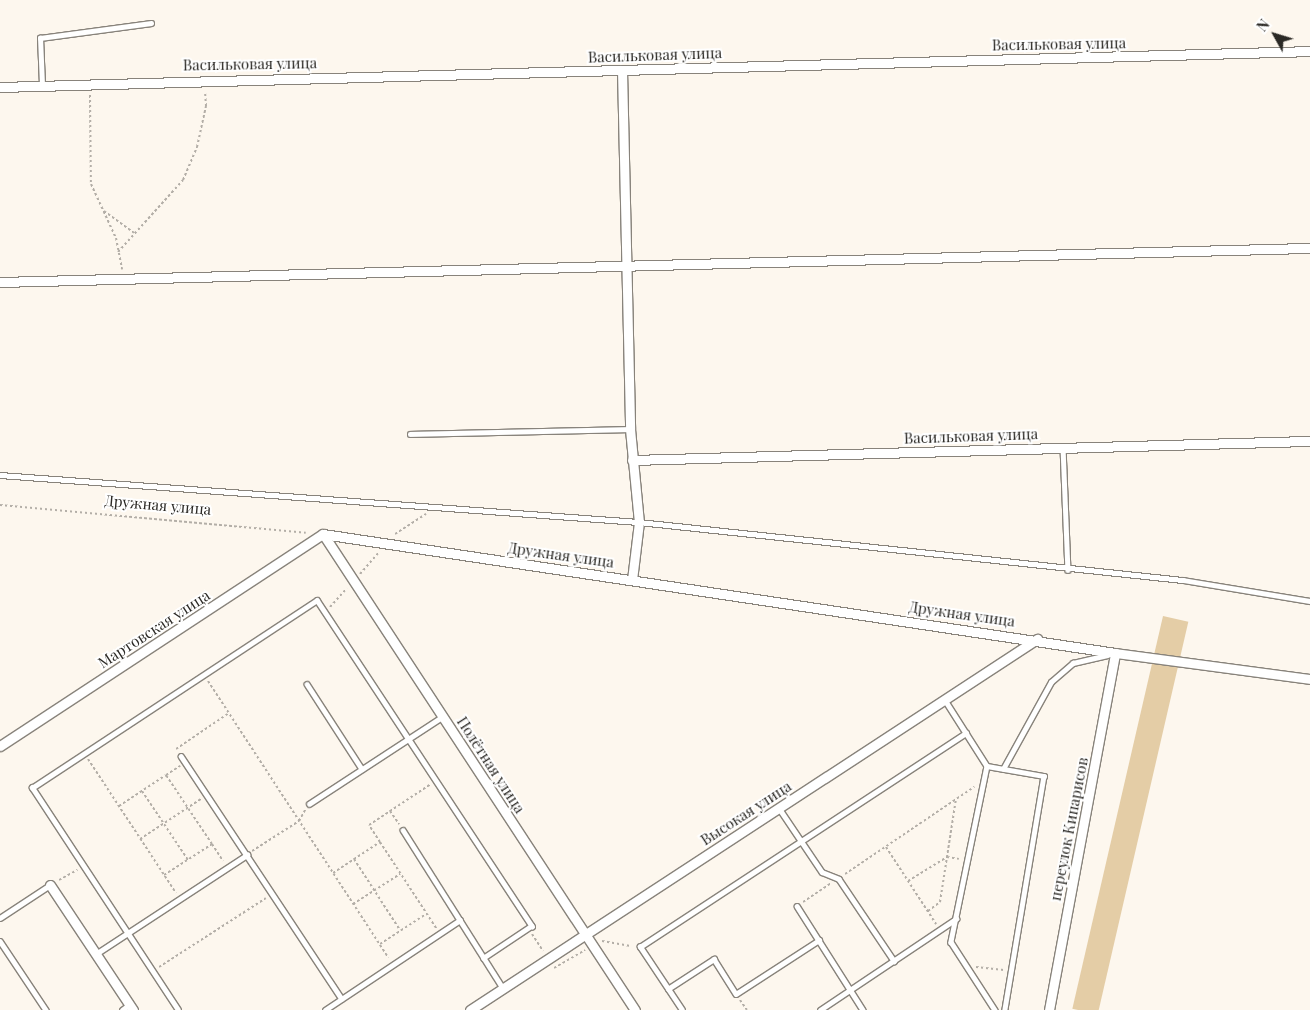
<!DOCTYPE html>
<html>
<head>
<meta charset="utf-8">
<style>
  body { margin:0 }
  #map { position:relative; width:1310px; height:1010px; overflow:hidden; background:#fdf7ee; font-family:"Playfair Display",serif }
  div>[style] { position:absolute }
  .green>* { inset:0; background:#e4cda6; transform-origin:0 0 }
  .path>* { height:2px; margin-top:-1px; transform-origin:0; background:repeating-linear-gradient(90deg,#b3aea7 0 2.5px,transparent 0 5px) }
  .roads { filter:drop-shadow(1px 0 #88837b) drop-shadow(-1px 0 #88837b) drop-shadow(0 1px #88837b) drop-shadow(0 -1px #88837b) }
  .lane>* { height:4.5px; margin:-2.25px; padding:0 2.25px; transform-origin:2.25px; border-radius:2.25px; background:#fff }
  .street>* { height:9px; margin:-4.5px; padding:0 4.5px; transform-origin:4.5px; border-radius:4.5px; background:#fff }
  span { translate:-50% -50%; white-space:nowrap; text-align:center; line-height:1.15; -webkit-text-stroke:4px #fff; paint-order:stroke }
  .street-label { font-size:15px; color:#2b2925 }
  .north { position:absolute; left:1250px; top:10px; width:50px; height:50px; -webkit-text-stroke:4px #fff; paint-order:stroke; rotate:309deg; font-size:14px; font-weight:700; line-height:20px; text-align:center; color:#2b2925 }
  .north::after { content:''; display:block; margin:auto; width:18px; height:22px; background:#2b2925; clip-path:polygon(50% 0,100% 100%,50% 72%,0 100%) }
</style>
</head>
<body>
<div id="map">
  <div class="green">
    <div style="left:1163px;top:616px;width:26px;height:403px;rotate:13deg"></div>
  </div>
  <div class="path">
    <div style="left:90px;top:95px;width:89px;rotate:89.4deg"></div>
    <div style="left:91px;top:184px;width:60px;rotate:65.2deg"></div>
    <div style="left:116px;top:238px;width:32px;rotate:79deg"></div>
    <div style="left:104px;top:211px;width:37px;rotate:36deg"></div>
    <div style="left:118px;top:252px;width:97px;rotate:-47.9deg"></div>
    <div style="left:183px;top:180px;width:36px;rotate:-67deg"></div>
    <div style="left:197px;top:147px;width:42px;rotate:-77.6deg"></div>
    <div style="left:206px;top:106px;width:15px;rotate:-94deg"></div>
    <div style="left:0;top:505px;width:307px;rotate:5.2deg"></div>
    <div style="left:395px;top:534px;width:37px;rotate:-33deg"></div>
    <div style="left:360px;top:574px;width:28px;rotate:-49deg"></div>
    <div style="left:330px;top:607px;width:25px;rotate:-48deg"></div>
    <div style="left:208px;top:681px;width:330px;rotate:56.9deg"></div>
    <div style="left:176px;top:749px;width:64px;rotate:-34.2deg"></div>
    <div style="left:88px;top:759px;width:160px;rotate:56.7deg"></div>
    <div style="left:142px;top:791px;width:83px;rotate:56.3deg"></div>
    <div style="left:119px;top:806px;width:56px;rotate:-33.4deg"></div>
    <div style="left:390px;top:811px;width:16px;rotate:55deg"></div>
    <div style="left:140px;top:839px;width:73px;rotate:-33.3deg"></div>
    <div style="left:380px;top:842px;width:103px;rotate:56.9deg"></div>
    <div style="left:212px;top:844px;width:20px;rotate:57deg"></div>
    <div style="left:886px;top:847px;width:92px;rotate:57deg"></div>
    <div style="left:252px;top:851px;width:56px;rotate:-32.6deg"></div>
    <div style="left:299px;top:821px;width:13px;rotate:-61deg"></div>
    <div style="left:354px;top:859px;width:85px;rotate:57.1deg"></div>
    <div style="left:333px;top:873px;width:56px;rotate:-33.4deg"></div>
    <div style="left:380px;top:842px;width:20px;rotate:-123deg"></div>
    <div style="left:369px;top:825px;width:74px;rotate:-33.5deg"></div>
    <div style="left:845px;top:874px;width:156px;rotate:-34deg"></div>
    <div style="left:164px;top:875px;width:57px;rotate:-32.9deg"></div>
    <div style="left:212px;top:844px;width:83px;rotate:-123.7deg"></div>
    <div style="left:166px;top:775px;width:17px;rotate:-33deg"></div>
    <div style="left:59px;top:880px;width:21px;rotate:-29deg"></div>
    <div style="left:908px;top:881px;width:46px;rotate:-31.6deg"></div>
    <div style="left:947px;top:857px;width:12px;rotate:9deg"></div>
    <div style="left:803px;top:902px;width:34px;rotate:-34deg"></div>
    <div style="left:353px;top:904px;width:56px;rotate:-32.6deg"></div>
    <div style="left:928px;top:911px;width:15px;rotate:-37deg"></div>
    <div style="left:940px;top:902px;width:104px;rotate:-81.2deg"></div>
    <div style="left:532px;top:934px;width:20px;rotate:57deg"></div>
    <div style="left:602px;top:941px;width:29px;rotate:10deg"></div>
    <div style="left:380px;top:944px;width:55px;rotate:-33.1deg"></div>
    <div style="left:159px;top:967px;width:127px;rotate:-32.8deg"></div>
    <div style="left:976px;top:967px;width:28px;rotate:6deg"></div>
    <div style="left:554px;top:968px;width:36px;rotate:-30deg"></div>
    <div style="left:740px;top:1000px;width:12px;rotate:55deg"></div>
  </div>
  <div class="roads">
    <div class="lane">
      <div style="left:42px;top:85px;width:47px;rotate:-92.4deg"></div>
      <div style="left:40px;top:38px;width:112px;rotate:-7.7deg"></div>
      <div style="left:410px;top:434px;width:220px;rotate:-1.3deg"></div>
      <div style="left:1063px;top:447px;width:123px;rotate:87.7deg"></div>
      <div style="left:0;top:475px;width:641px;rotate:4.21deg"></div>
      <div style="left:639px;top:522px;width:547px;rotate:6.09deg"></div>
      <div style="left:1183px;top:580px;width:129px;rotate:9.4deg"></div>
      <div style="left:307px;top:684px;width:101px;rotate:57.1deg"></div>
      <div style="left:945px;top:700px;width:78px;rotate:57.5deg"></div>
      <div style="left:987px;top:766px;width:180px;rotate:101.6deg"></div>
      <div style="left:951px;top:942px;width:81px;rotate:57.1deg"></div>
      <div style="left:181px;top:756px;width:291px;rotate:56.5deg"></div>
      <div style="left:987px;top:766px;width:58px;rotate:10deg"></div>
      <div style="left:1044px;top:776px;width:237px;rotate:99.5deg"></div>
      <div style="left:1003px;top:769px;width:99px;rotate:-61.1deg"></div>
      <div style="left:1051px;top:682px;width:29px;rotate:-41deg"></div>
      <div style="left:1073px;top:663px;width:35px;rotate:-13deg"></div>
      <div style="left:309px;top:804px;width:159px;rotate:-33.2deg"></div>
      <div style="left:779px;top:808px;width:77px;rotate:56.1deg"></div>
      <div style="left:822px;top:872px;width:18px;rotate:22deg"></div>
      <div style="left:839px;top:879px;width:99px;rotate:56.1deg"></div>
      <div style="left:403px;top:830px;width:187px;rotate:57.7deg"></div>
      <div style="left:797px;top:906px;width:123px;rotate:57.6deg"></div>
      <div style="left:0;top:918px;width:60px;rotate:-33.4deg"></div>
      <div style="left:0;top:941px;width:83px;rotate:56.3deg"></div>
      <div style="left:96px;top:954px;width:181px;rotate:-33.3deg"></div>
      <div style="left:668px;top:989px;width:55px;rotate:-33.1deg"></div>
      <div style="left:714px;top:959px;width:41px;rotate:57.8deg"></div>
      <div style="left:736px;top:994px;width:99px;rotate:-33deg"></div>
      <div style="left:122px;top:1010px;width:9px;rotate:-36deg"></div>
      <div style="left:178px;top:1010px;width:266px;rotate:-123.3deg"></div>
      <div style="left:32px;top:788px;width:341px;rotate:-33.4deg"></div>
      <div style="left:317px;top:600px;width:391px;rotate:56.6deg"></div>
      <div style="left:532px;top:926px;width:58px;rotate:146.3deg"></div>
      <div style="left:325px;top:1010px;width:162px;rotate:-33.7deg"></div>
      <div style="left:682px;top:1010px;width:76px;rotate:-123.7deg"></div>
      <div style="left:640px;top:947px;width:390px;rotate:-33.3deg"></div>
      <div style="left:820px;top:1010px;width:164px;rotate:-33.8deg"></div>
    </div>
    <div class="street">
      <div style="left:622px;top:70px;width:359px;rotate:88.7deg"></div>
      <div style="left:630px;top:429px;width:93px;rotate:84.5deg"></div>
      <div style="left:639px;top:522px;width:58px;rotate:96.9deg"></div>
      <div style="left:0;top:87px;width:1310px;rotate:-1.57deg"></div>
      <div style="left:0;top:282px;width:1310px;rotate:-1.49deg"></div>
      <div style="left:632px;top:460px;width:678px;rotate:-1.61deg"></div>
      <div style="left:323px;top:534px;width:801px;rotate:8.54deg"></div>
      <div style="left:1115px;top:653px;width:197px;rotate:7.6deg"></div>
      <div style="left:323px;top:534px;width:569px;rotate:56.76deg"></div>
      <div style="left:0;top:746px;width:386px;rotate:-33.3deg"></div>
      <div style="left:50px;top:885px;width:150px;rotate:56.4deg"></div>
      <div style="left:470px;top:1010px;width:678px;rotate:-33.2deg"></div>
      <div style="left:1049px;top:1010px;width:363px;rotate:-79.5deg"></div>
    </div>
  </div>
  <div class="street-label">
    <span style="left:1059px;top:44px;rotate:-1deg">Васильковая улица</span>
    <span style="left:655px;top:55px;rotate:-2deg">Васильковая улица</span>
    <span style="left:250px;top:64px;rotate:-1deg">Васильковая улица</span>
    <span style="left:971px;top:436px;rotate:-2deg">Васильковая улица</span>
    <span style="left:158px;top:505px;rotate:5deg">Дружная улица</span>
    <span style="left:561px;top:555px;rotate:8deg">Дружная улица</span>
    <span style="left:962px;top:614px;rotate:8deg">Дружная улица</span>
    <span style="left:154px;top:629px;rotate:-33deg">Мартовская улица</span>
    <span style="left:491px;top:765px;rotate:57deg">Полётная улица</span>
    <span style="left:746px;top:813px;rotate:-33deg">Высокая улица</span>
    <span style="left:1069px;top:829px;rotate:-79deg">переулок Кипарисов</span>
  </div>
  <div class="north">N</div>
</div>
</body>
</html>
